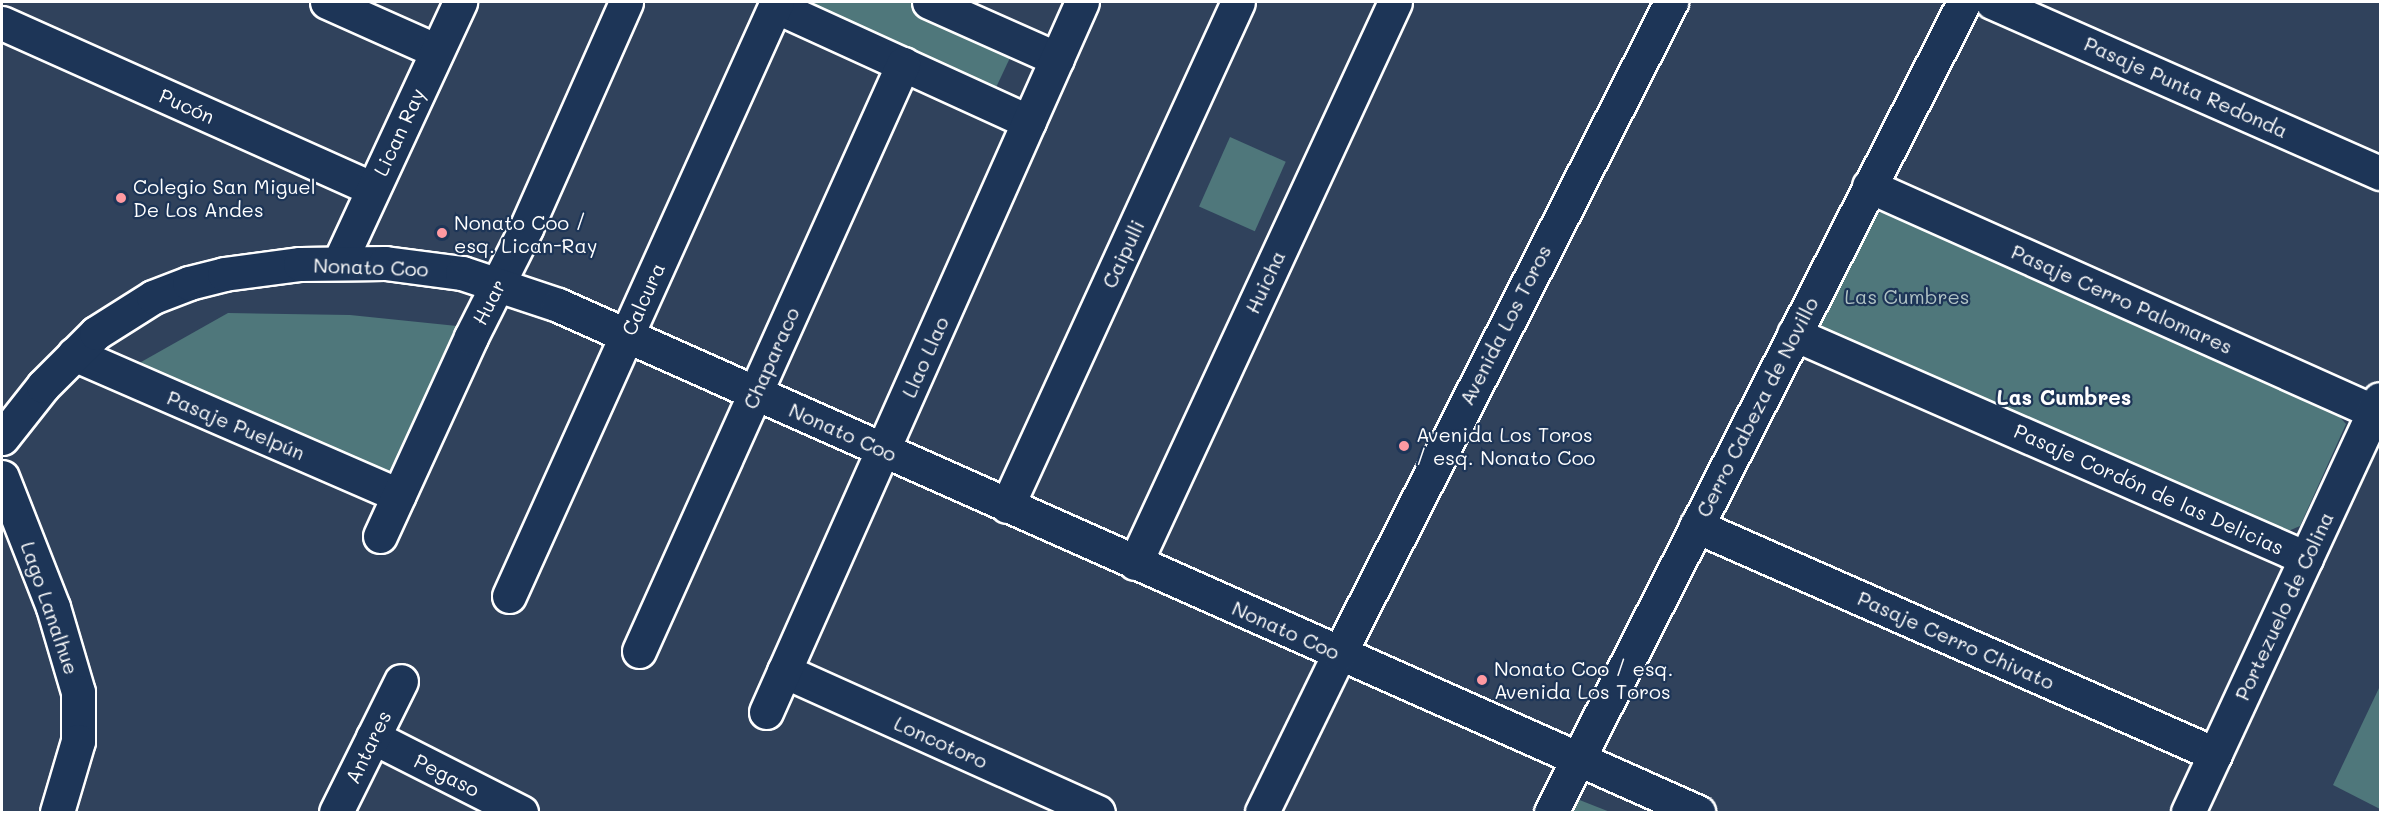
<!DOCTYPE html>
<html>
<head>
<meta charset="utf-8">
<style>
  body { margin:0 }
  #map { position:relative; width:2382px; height:814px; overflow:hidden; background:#30425c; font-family:Mali,sans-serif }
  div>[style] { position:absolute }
  .green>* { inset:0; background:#4f777b; transform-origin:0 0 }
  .roads { filter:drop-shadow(2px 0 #fff) drop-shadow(-2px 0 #fff) drop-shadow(0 2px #fff) drop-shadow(0 -2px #fff) }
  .minor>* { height:33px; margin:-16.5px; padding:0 16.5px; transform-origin:16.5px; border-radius:16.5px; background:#1d3557 }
  .major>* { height:33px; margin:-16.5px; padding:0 16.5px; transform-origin:16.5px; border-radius:16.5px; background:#1d3557 }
  .dots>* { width:16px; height:16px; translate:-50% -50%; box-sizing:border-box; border:3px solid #1d3557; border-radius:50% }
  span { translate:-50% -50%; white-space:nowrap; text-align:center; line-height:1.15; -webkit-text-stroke:4.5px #1d3557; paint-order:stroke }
  .street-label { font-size:20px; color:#fff }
  .poi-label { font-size:20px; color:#fff }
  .left { translate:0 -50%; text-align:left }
  .park-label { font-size:20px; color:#b0c2c4 }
  .neighbourhood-label { font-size:21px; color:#fff; font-weight:700 }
  .frame { position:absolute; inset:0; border:3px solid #fff; pointer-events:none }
</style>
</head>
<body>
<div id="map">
  <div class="green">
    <div style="clip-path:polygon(807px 2px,920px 2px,1016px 45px,992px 96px,803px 10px)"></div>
    <div style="left:1230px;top:137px;width:61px;height:76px;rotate:24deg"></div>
    <div style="clip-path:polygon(1884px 212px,2337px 414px,2346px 424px,2300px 526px,2281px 534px,1824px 333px,1820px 318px,1872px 214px)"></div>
    <div style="clip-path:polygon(228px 313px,350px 315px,457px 326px,390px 477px,134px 366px)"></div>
    <div style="clip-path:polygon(2380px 686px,2380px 809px,2333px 785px)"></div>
    <div style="clip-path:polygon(1577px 799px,1610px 812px,1570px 812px)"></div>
  </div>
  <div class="roads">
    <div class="minor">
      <div style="left:327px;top:2px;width:120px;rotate:24deg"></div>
      <div style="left:929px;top:2px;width:140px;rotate:24deg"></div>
      <div style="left:1992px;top:2px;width:424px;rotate:23.8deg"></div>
      <div style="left:775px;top:6px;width:279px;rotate:24.5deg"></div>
      <div style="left:2px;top:23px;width:406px;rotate:24.1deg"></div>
      <div style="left:1869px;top:186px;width:554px;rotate:24.07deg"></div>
      <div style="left:339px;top:263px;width:288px;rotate:-65.1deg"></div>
      <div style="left:1794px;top:334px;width:559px;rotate:23.63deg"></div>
      <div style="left:74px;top:354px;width:354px;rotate:23.5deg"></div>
      <div style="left:2px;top:477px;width:140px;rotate:68.6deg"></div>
      <div style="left:53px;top:607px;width:89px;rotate:73.6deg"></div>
      <div style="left:78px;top:692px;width:49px;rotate:90deg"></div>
      <div style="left:78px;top:741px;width:74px;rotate:106.5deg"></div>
      <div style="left:1007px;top:506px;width:554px;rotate:-65.38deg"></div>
      <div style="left:1696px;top:526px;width:567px;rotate:23.72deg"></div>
      <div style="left:380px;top:536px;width:219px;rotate:-65.4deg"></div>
      <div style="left:471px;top:337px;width:122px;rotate:-63.2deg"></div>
      <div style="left:526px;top:228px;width:247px;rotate:-66.1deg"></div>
      <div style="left:1135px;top:563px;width:618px;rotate:-65.13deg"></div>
      <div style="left:509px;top:596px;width:652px;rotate:-65.72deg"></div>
      <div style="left:639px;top:651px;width:644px;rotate:-65.78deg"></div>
      <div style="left:784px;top:671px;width:344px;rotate:24.2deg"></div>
      <div style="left:766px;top:712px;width:777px;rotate:-66.01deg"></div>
      <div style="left:373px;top:737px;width:166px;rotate:26.9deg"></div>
      <div style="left:336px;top:812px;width:146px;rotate:-63.6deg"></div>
      <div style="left:1262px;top:812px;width:176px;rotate:-64deg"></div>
      <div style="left:1551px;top:812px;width:909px;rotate:-62.98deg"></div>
      <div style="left:2188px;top:812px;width:455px;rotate:-65.1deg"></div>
    </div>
    <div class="major">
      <div style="left:2px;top:438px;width:66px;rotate:-51.7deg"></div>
      <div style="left:43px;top:386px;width:75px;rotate:-45deg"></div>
      <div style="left:96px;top:333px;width:67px;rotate:-32.3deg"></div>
      <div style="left:153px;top:297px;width:39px;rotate:-21deg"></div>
      <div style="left:189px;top:283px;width:36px;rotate:-14deg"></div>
      <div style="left:224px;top:274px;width:77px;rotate:-7.5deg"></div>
      <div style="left:300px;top:264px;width:85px;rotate:-0.7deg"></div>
      <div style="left:385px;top:263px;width:78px;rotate:7.4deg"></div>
      <div style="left:462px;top:273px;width:101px;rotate:18.4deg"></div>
      <div style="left:558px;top:305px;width:1248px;rotate:23.98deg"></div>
      <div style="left:1339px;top:654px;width:732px;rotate:-63.01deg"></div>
    </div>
  </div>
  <div class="dots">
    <div style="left:121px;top:198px;background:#ff9aa2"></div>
    <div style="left:442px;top:233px;background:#ff9aa2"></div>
    <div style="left:1404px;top:446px;background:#ff9aa2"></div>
    <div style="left:1482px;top:680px;background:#ff9aa2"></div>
  </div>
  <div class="street-label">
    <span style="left:2186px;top:87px;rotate:24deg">Pasaje Punta Redonda</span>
    <span style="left:187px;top:106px;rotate:24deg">Pucón</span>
    <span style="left:399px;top:132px;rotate:-65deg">Lican Ray</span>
    <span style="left:1123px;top:254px;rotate:-65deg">Caipulli</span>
    <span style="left:371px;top:267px;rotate:2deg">Nonato Coo</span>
    <span style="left:1265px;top:282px;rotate:-65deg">Huicha</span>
    <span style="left:643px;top:299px;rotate:-66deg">Calcura</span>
    <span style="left:2122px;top:299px;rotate:24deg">Pasaje Cerro Palomares</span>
    <span style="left:489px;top:302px;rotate:-63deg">Huar</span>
    <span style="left:1505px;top:325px;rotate:-63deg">Avenida Los Toros</span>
    <span style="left:925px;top:357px;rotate:-66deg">Llao Llao</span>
    <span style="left:771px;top:358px;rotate:-66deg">Chaparaco</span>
    <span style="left:1757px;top:407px;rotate:-63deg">Cerro Cabeza de Novillo</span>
    <span style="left:236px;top:425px;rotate:23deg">Pasaje Puelpún</span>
    <span style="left:843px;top:432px;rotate:24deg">Nonato Coo</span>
    <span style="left:2149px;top:489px;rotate:24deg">Pasaje Cordón de las Delicias</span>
    <span style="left:2284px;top:606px;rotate:-65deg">Portezuelo de Colina</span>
    <span style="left:50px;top:608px;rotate:71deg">Lago Lanalhue</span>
    <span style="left:1286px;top:630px;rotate:24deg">Nonato Coo</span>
    <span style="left:1956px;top:640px;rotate:24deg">Pasaje Cerro Chivato</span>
    <span style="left:941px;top:742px;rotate:24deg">Loncotoro</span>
    <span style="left:368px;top:747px;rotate:-64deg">Antares</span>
    <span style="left:447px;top:775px;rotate:27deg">Pegaso</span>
  </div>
  <div class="poi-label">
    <span class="left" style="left:133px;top:198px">Colegio San Miguel<br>De Los Andes</span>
    <span class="left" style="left:454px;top:234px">Nonato Coo /<br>esq. Lican-Ray</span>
    <span class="left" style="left:1416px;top:446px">Avenida Los Toros<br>/ esq. Nonato Coo</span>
    <span class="left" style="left:1494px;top:680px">Nonato Coo / esq.<br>Avenida Los Toros</span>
  </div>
  <div class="park-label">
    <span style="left:1907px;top:296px">Las Cumbres</span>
  </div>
  <div class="neighbourhood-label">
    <span style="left:2064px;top:397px">Las Cumbres</span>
  </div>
  <div class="frame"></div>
</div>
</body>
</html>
